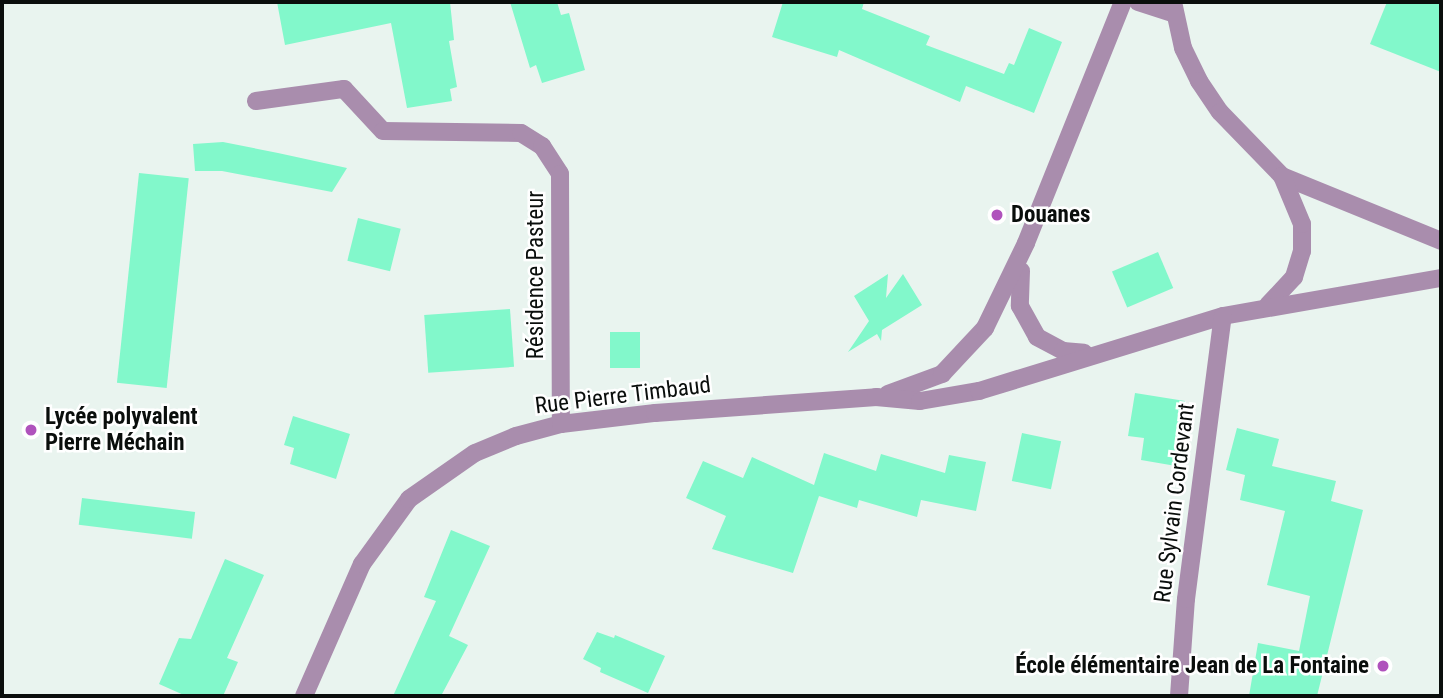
<!DOCTYPE html>
<html>
<head>
<meta charset="utf-8">
<style>
  body { margin:0 }
  #map { position:relative; width:1443px; height:698px; overflow:hidden; background:#e9f4ef; font-family:"Roboto Condensed",sans-serif }
  div>[style] { position:absolute }
  .building>* { inset:0; background:#82f8cb; transform-origin:0 0 }
  .minor>* { height:18px; margin:-9px; padding:0 9px; transform-origin:9px; border-radius:9px; background:#a98dad }
  .dots>* { width:19px; height:19px; translate:-50% -50%; box-sizing:border-box; border:4px solid #fff; border-radius:50% }
  span { translate:-50% -50%; white-space:nowrap; text-align:center; line-height:1.15; -webkit-text-stroke:5px #fff; paint-order:stroke }
  .poi-label { font-size:23px; color:#0a0e0c; font-weight:700 }
  .left { translate:0 -50%; text-align:left }
  .right { translate:-100% -50%; text-align:right }
  .street-label { font-size:23px; color:#0a0e0c }
  .frame { position:absolute; inset:0; border:4px solid #0a0e0c; pointer-events:none }
</style>
</head>
<body>
<div id="map">
  <div class="building">
    <div style="clip-path:polygon(277px 2px,450px 2px,454px 40px,449px 41px,457px 87px,450px 89px,452px 101px,407px 108px,391px 23px,285px 45px)"></div>
    <div style="clip-path:polygon(510px 2px,557px 2px,561px 15px,569px 13px,585px 70px,542px 83px,536px 65px,530px 68px)"></div>
    <div style="clip-path:polygon(783px 2px,864px 2px,862px 9px,930px 36px,926px 45px,1004px 74px,1009px 63px,1014px 65px,1029px 28px,1062px 42px,1034px 113px,966px 86px,960px 102px,839px 50px,837px 57px,772px 37px)"></div>
    <div style="clip-path:polygon(1387px 2px,1441px 2px,1441px 72px,1370px 44px)"></div>
    <div style="clip-path:polygon(223px 142px,278px 153px,347px 168px,332px 192px,222px 171px,195px 171px,193px 144px)"></div>
    <div style="left:139px;top:173px;width:50px;height:211px;rotate:6deg"></div>
    <div style="left:358px;top:218px;width:44px;height:44px;rotate:14deg"></div>
    <div style="left:1158px;top:252px;width:39px;height:50px;rotate:67deg"></div>
    <div style="clip-path:polygon(888px 274px,886px 298px,903px 274px,922px 305px,882px 330px,881px 341px,877px 334px,848px 352px,869px 321px,854px 296px)"></div>
    <div style="left:510px;top:309px;width:58px;height:86px;rotate:86deg"></div>
    <div style="left:640px;top:332px;width:36px;height:30px;rotate:90deg"></div>
    <div style="clip-path:polygon(1135px 393px,1185px 401px,1176px 466px,1141px 460px,1144px 438px,1128px 436px)"></div>
    <div style="clip-path:polygon(293px 416px,350px 434px,336px 479px,290px 464px,294px 448px,284px 445px)"></div>
    <div style="clip-path:polygon(1237px 428px,1279px 439px,1272px 466px,1336px 481px,1331px 501px,1363px 510px,1317px 696px,1249px 696px,1258px 643px,1299px 651px,1310px 596px,1267px 585px,1285px 511px,1240px 500px,1245px 475px,1226px 470px)"></div>
    <div style="left:1022px;top:433px;width:40px;height:49px;rotate:12deg"></div>
    <div style="clip-path:polygon(824px 453px,876px 471px,881px 454px,945px 473px,949px 455px,986px 462px,976px 511px,921px 500px,917px 517px,859px 500px,857px 508px,819px 496px,793px 573px,712px 549px,726px 516px,686px 498px,703px 461px,743px 478px,752px 457px,814px 485px)"></div>
    <div style="left:82px;top:498px;width:114px;height:27px;rotate:7deg"></div>
    <div style="clip-path:polygon(451px 530px,490px 546px,449px 636px,468px 645px,441px 696px,393px 696px,436px 601px,424px 597px)"></div>
    <div style="clip-path:polygon(225px 559px,264px 575px,227px 658px,238px 662px,223px 696px,186px 696px,159px 684px,179px 638px,191px 639px)"></div>
    <div style="clip-path:polygon(597px 632px,614px 638px,615px 635px,665px 656px,648px 693px,600px 672px,601px 668px,583px 659px)"></div>
  </div>
  <div class="minor">
    <div style="left:1138px;top:2px;width:39px;rotate:18deg"></div>
    <div style="left:1173px;top:2px;width:47px;rotate:77.7deg"></div>
    <div style="left:1183px;top:48px;width:37px;rotate:64deg"></div>
    <div style="left:1199px;top:81px;width:37px;rotate:56deg"></div>
    <div style="left:1220px;top:112px;width:89px;rotate:45.9deg"></div>
    <div style="left:1282px;top:176px;width:172px;rotate:22.2deg"></div>
    <div style="left:256px;top:101px;width:89px;rotate:-7.8deg"></div>
    <div style="left:344px;top:89px;width:57px;rotate:47.1deg"></div>
    <div style="left:383px;top:131px;width:138px;rotate:0.8deg"></div>
    <div style="left:521px;top:133px;width:25px;rotate:32deg"></div>
    <div style="left:542px;top:146px;width:33px;rotate:57deg"></div>
    <div style="left:560px;top:174px;width:250px;rotate:89.8deg"></div>
    <div style="left:1021px;top:271px;width:35px;rotate:92deg"></div>
    <div style="left:1020px;top:306px;width:35px;rotate:61deg"></div>
    <div style="left:1037px;top:337px;width:30px;rotate:28deg"></div>
    <div style="left:1063px;top:351px;width:21px;rotate:5deg"></div>
    <div style="left:1268px;top:305px;width:38px;rotate:-47deg"></div>
    <div style="left:1294px;top:277px;width:27px;rotate:-73deg"></div>
    <div style="left:1302px;top:251px;width:27px;rotate:-90deg"></div>
    <div style="left:1302px;top:224px;width:52px;rotate:-112.6deg"></div>
    <div style="left:888px;top:394px;width:58px;rotate:-20.3deg"></div>
    <div style="left:942px;top:374px;width:63px;rotate:-46.9deg"></div>
    <div style="left:985px;top:328px;width:94px;rotate:-64.2deg"></div>
    <div style="left:1026px;top:243px;width:260px;rotate:-68.1deg"></div>
    <div style="left:304px;top:696px;width:144px;rotate:-66.3deg"></div>
    <div style="left:362px;top:564px;width:80px;rotate:-54.1deg"></div>
    <div style="left:409px;top:499px;width:80px;rotate:-34.9deg"></div>
    <div style="left:475px;top:453px;width:44px;rotate:-22.5deg"></div>
    <div style="left:516px;top:436px;width:47px;rotate:-14.9deg"></div>
    <div style="left:561px;top:424px;width:95px;rotate:-6.7deg"></div>
    <div style="left:655px;top:413px;width:222px;rotate:-4.1deg"></div>
    <div style="left:876px;top:397px;width:44px;rotate:5.2deg"></div>
    <div style="left:920px;top:401px;width:60px;rotate:-9.6deg"></div>
    <div style="left:979px;top:391px;width:255px;rotate:-17.1deg"></div>
    <div style="left:1223px;top:316px;width:221px;rotate:-9.9deg"></div>
    <div style="left:1179px;top:696px;width:97px;rotate:-85.9deg"></div>
    <div style="left:1186px;top:599px;width:285px;rotate:-82.6deg"></div>
  </div>
  <div class="dots">
    <div style="left:997px;top:215px;background:#af52bc"></div>
    <div style="left:31px;top:430px;background:#af52bc"></div>
    <div style="left:1383px;top:666px;background:#af52bc"></div>
  </div>
  <div class="poi-label">
    <span class="left" style="left:1011px;top:215px">Douanes</span>
    <span class="left" style="left:45px;top:430px">Lycée polyvalent<br>Pierre Méchain</span>
    <span class="right" style="left:1369px;top:666px">École élémentaire Jean de La Fontaine</span>
  </div>
  <div class="street-label">
    <span style="left:536px;top:275px;rotate:-90deg">Résidence Pasteur</span>
    <span style="left:623px;top:396px;rotate:-7deg">Rue Pierre Timbaud</span>
    <span style="left:1175px;top:503px;rotate:-83deg">Rue Sylvain Cordevant</span>
  </div>
  <div class="frame"></div>
</div>
</body>
</html>
